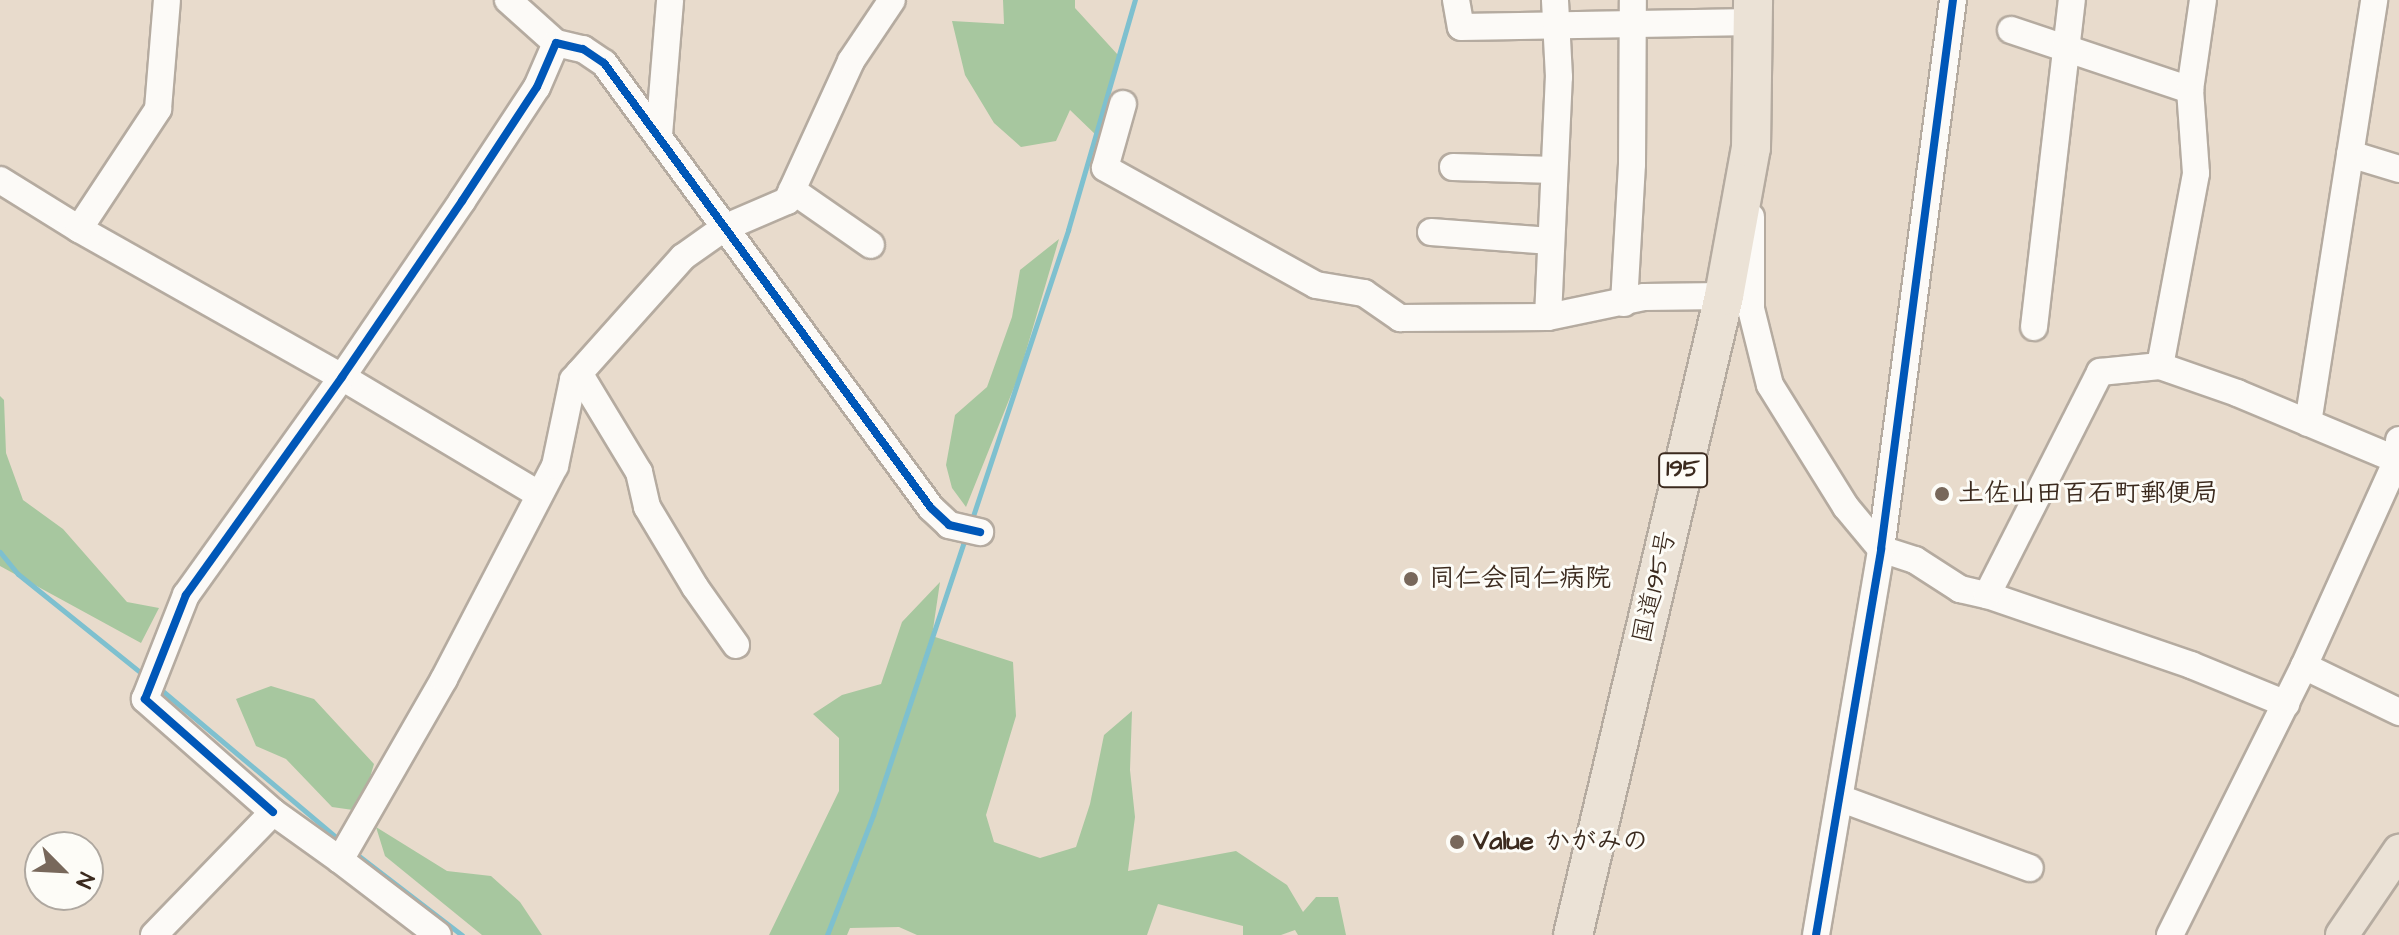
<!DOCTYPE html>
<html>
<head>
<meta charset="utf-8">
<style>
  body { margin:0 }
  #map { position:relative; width:2399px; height:935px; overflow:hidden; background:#e8dbcc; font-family:"Architects Daughter","Klee One",sans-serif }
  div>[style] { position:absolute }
  .forest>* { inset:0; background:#a7c79f }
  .stream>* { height:5px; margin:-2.5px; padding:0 2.5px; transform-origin:2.5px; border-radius:2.5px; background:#7ec0cf }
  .roads { filter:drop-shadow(2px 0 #b5aba0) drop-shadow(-2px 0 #b5aba0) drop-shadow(0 2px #b5aba0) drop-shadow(0 -2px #b5aba0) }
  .minor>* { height:26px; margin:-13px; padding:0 13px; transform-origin:13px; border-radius:13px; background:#fcfaf7 }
  .major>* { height:32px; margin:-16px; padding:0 16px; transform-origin:16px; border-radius:16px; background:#ebe2d6 }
  .highway>* { height:38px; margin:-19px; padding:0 19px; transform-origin:19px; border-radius:19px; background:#ebe2d6 }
  .cycleway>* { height:8px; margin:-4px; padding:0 4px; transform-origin:4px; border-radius:4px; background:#0057b8 }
  .dots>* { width:22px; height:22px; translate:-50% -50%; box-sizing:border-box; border:4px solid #fdfcf7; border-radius:50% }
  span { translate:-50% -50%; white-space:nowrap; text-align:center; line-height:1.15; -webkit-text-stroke:6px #fdfcf7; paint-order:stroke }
  .shield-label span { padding:2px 6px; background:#fdfcf7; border:2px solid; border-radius:6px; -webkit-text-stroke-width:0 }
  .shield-label { font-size:24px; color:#3b2a1e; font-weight:700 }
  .poi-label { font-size:26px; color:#3b2a1e; font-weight:700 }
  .left { translate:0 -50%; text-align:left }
  .street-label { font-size:26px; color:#3b2a1e }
  .north { position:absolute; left:24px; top:831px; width:80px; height:80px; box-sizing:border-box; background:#fdfcf7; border:2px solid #afa8a0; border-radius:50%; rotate:114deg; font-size:22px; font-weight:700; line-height:32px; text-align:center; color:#3b2a1e }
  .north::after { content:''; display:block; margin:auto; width:28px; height:36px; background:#78685b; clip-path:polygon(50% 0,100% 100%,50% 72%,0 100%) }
</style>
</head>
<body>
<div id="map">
  <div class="forest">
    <div style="clip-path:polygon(1003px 0,1075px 0,1075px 8px,1118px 55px,1097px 136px,1070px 110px,1056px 141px,1021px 147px,994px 123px,965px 75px,952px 21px,1004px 24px)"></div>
    <div style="clip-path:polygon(1059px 239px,1019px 375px,966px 507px,952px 488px,946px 465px,955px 415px,987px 387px,1012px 317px,1020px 270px)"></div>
    <div style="clip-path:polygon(0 396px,4px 400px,6px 453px,23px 500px,63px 529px,127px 602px,159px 608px,141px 643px,0 566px)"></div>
    <div style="clip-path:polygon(940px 582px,932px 636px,1013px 662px,1016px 716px,986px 815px,994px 842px,1040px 858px,1076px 847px,1090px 804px,1104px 735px,1132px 711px,1130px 770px,1135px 817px,1128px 871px,1236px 851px,1287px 885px,1303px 912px,1316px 897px,1338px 897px,1346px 935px,1298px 935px,1295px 930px,1281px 935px,1243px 935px,1243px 926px,1158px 904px,1147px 935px,917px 935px,899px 927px,850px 928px,847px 935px,769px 935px,839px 791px,839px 738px,813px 714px,842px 695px,881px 684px,902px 622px)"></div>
    <div style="clip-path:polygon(271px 686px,314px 699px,374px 764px,360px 811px,332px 807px,286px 759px,256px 746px,236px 699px)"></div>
    <div style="clip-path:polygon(376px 827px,447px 871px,491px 876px,520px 902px,542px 935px,482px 935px,385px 856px)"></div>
  </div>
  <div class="stream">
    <div style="left:971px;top:522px;width:308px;rotate:-71.6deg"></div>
    <div style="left:1068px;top:230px;width:240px;rotate:-73.8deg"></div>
    <div style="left:0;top:552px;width:28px;rotate:51deg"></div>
    <div style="left:18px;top:574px;width:163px;rotate:38.8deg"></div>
    <div style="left:159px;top:688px;width:238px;rotate:40.1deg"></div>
    <div style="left:355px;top:853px;width:135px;rotate:37.5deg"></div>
    <div style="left:827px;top:935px;width:129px;rotate:-69deg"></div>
    <div style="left:873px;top:815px;width:294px;rotate:-71.6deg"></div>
  </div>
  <div class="roads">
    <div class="minor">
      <div style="left:508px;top:0;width:64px;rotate:41.9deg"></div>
      <div style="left:1456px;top:0;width:27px;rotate:80deg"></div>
      <div style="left:1461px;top:27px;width:292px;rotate:-1deg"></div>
      <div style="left:2011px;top:30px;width:189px;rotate:18.5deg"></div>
      <div style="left:1123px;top:104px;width:66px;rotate:105.7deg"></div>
      <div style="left:1105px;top:168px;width:241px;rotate:29deg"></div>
      <div style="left:1316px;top:285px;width:49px;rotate:9.5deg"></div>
      <div style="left:1364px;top:293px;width:44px;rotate:34.8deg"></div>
      <div style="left:1400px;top:318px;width:148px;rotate:-0.4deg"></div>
      <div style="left:1548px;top:317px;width:98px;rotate:-11.8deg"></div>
      <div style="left:1644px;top:297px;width:80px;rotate:-0.7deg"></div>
      <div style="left:659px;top:135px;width:135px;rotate:-85.3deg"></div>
      <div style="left:2350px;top:154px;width:51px;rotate:17deg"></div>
      <div style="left:1453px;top:167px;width:101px;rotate:1.7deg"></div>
      <div style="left:0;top:180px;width:93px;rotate:31.8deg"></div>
      <div style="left:79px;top:229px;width:302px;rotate:29.4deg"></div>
      <div style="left:342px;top:377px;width:228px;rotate:30.8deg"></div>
      <div style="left:792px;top:190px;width:96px;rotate:34.8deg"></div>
      <div style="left:1751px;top:217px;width:92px;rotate:90deg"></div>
      <div style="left:1751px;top:309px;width:78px;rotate:76deg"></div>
      <div style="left:1770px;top:385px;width:144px;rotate:58.1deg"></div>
      <div style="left:1846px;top:507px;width:55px;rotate:50.2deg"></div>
      <div style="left:1881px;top:549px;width:36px;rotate:18deg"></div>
      <div style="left:1915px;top:560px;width:54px;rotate:32.8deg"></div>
      <div style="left:1960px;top:589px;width:28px;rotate:13deg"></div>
      <div style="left:1987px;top:595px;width:216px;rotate:18.9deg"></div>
      <div style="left:2191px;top:665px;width:103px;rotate:22.3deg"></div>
      <div style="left:79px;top:229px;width:144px;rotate:-56.6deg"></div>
      <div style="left:158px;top:109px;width:109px;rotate:-85.3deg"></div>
      <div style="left:1431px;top:232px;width:120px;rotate:4.3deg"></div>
      <div style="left:1624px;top:303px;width:139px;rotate:-86.7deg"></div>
      <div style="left:1632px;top:164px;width:164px;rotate:-89.7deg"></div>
      <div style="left:1548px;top:317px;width:240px;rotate:-87.4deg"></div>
      <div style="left:1559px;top:77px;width:77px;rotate:-93deg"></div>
      <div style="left:2034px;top:327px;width:329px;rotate:-83.4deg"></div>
      <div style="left:2160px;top:366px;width:196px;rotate:-79.4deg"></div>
      <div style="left:2196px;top:173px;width:83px;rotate:-94.1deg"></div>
      <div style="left:2190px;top:90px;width:91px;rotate:-81.8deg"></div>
      <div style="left:579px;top:373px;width:116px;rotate:58.8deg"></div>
      <div style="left:639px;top:472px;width:36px;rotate:77deg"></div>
      <div style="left:647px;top:507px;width:93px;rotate:59deg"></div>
      <div style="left:695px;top:587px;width:71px;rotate:54.7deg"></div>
      <div style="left:2308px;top:423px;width:428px;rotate:-81.1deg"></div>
      <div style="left:1987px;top:595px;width:250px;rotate:-63.1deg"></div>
      <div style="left:2100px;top:372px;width:60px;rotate:-5.7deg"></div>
      <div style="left:2160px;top:366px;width:82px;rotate:19.3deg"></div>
      <div style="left:2237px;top:393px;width:173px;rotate:22.7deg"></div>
      <div style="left:2304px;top:666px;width:106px;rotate:25.8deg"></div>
      <div style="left:1842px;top:799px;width:200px;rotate:20.2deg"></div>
      <div style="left:273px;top:812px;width:171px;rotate:-138.6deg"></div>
      <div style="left:145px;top:699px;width:112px;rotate:-68.5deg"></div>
      <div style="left:186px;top:595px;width:268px;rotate:-54.4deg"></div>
      <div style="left:342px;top:377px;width:213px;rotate:-55.7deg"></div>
      <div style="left:462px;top:201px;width:136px;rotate:-56.7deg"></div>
      <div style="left:537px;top:87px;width:48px;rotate:-66.6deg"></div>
      <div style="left:556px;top:43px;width:28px;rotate:13deg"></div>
      <div style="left:583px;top:49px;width:25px;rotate:34deg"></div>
      <div style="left:604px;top:63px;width:552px;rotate:53.69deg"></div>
      <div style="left:931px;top:508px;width:25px;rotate:43deg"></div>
      <div style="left:949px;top:525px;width:32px;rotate:13deg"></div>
      <div style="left:340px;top:860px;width:123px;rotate:37.4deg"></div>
      <div style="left:154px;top:935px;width:171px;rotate:-45.9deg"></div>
      <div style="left:273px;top:812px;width:82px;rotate:35.6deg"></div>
      <div style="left:340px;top:860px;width:209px;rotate:-60.1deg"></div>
      <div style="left:444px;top:679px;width:240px;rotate:-62.5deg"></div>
      <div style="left:555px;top:466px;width:88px;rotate:-78.2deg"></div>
      <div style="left:573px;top:380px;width:165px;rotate:-48.2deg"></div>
      <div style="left:683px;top:257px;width:50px;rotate:-35.3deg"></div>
      <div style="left:724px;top:228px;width:69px;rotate:-23.2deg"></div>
      <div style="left:787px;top:201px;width:154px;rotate:-65.4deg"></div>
      <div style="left:851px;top:61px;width:73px;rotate:-56.1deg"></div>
      <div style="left:1816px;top:935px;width:391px;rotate:-80.4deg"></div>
      <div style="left:1881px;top:549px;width:554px;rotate:-82.53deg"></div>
      <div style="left:2170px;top:935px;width:301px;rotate:-63.5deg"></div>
      <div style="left:2304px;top:666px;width:226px;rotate:-65.7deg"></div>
      <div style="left:2397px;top:460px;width:20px;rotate:-84deg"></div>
    </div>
    <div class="major">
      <div style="left:2342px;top:935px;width:102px;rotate:-55.8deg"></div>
    </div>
    <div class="highway">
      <div style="left:1573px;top:935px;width:657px;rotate:-76.7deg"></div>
      <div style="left:1724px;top:296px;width:150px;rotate:-79.7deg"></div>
      <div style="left:1751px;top:148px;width:148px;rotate:-89.2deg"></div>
    </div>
  </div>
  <div class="cycleway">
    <div style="left:273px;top:812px;width:171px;rotate:-138.6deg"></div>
    <div style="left:145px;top:699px;width:112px;rotate:-68.5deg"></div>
    <div style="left:186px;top:595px;width:268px;rotate:-54.4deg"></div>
    <div style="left:342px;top:377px;width:213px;rotate:-55.7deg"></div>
    <div style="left:462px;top:201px;width:136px;rotate:-56.7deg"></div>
    <div style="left:537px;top:87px;width:48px;rotate:-66.6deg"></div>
    <div style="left:556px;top:43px;width:28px;rotate:13deg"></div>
    <div style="left:583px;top:49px;width:25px;rotate:34deg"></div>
    <div style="left:604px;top:63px;width:552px;rotate:53.69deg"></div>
    <div style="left:931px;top:508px;width:25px;rotate:43deg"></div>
    <div style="left:949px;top:525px;width:32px;rotate:13deg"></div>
    <div style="left:1816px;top:935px;width:391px;rotate:-80.4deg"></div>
    <div style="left:1881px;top:549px;width:554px;rotate:-82.53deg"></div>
  </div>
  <div class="dots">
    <div style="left:1942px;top:494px;background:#78685b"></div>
    <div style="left:1411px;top:579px;background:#78685b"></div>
    <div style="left:1457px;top:842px;background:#78685b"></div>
  </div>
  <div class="shield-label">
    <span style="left:1683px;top:470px">195</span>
  </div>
  <div class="poi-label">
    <span class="left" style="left:1958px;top:494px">土佐山田百石町郵便局</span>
    <span class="left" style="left:1429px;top:579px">同仁会同仁病院</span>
    <span class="left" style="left:1473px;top:842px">Value かがみの</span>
  </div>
  <div class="street-label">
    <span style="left:1655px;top:587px;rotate:-77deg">国道195号</span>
  </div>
  <div class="north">N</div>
</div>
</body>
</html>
